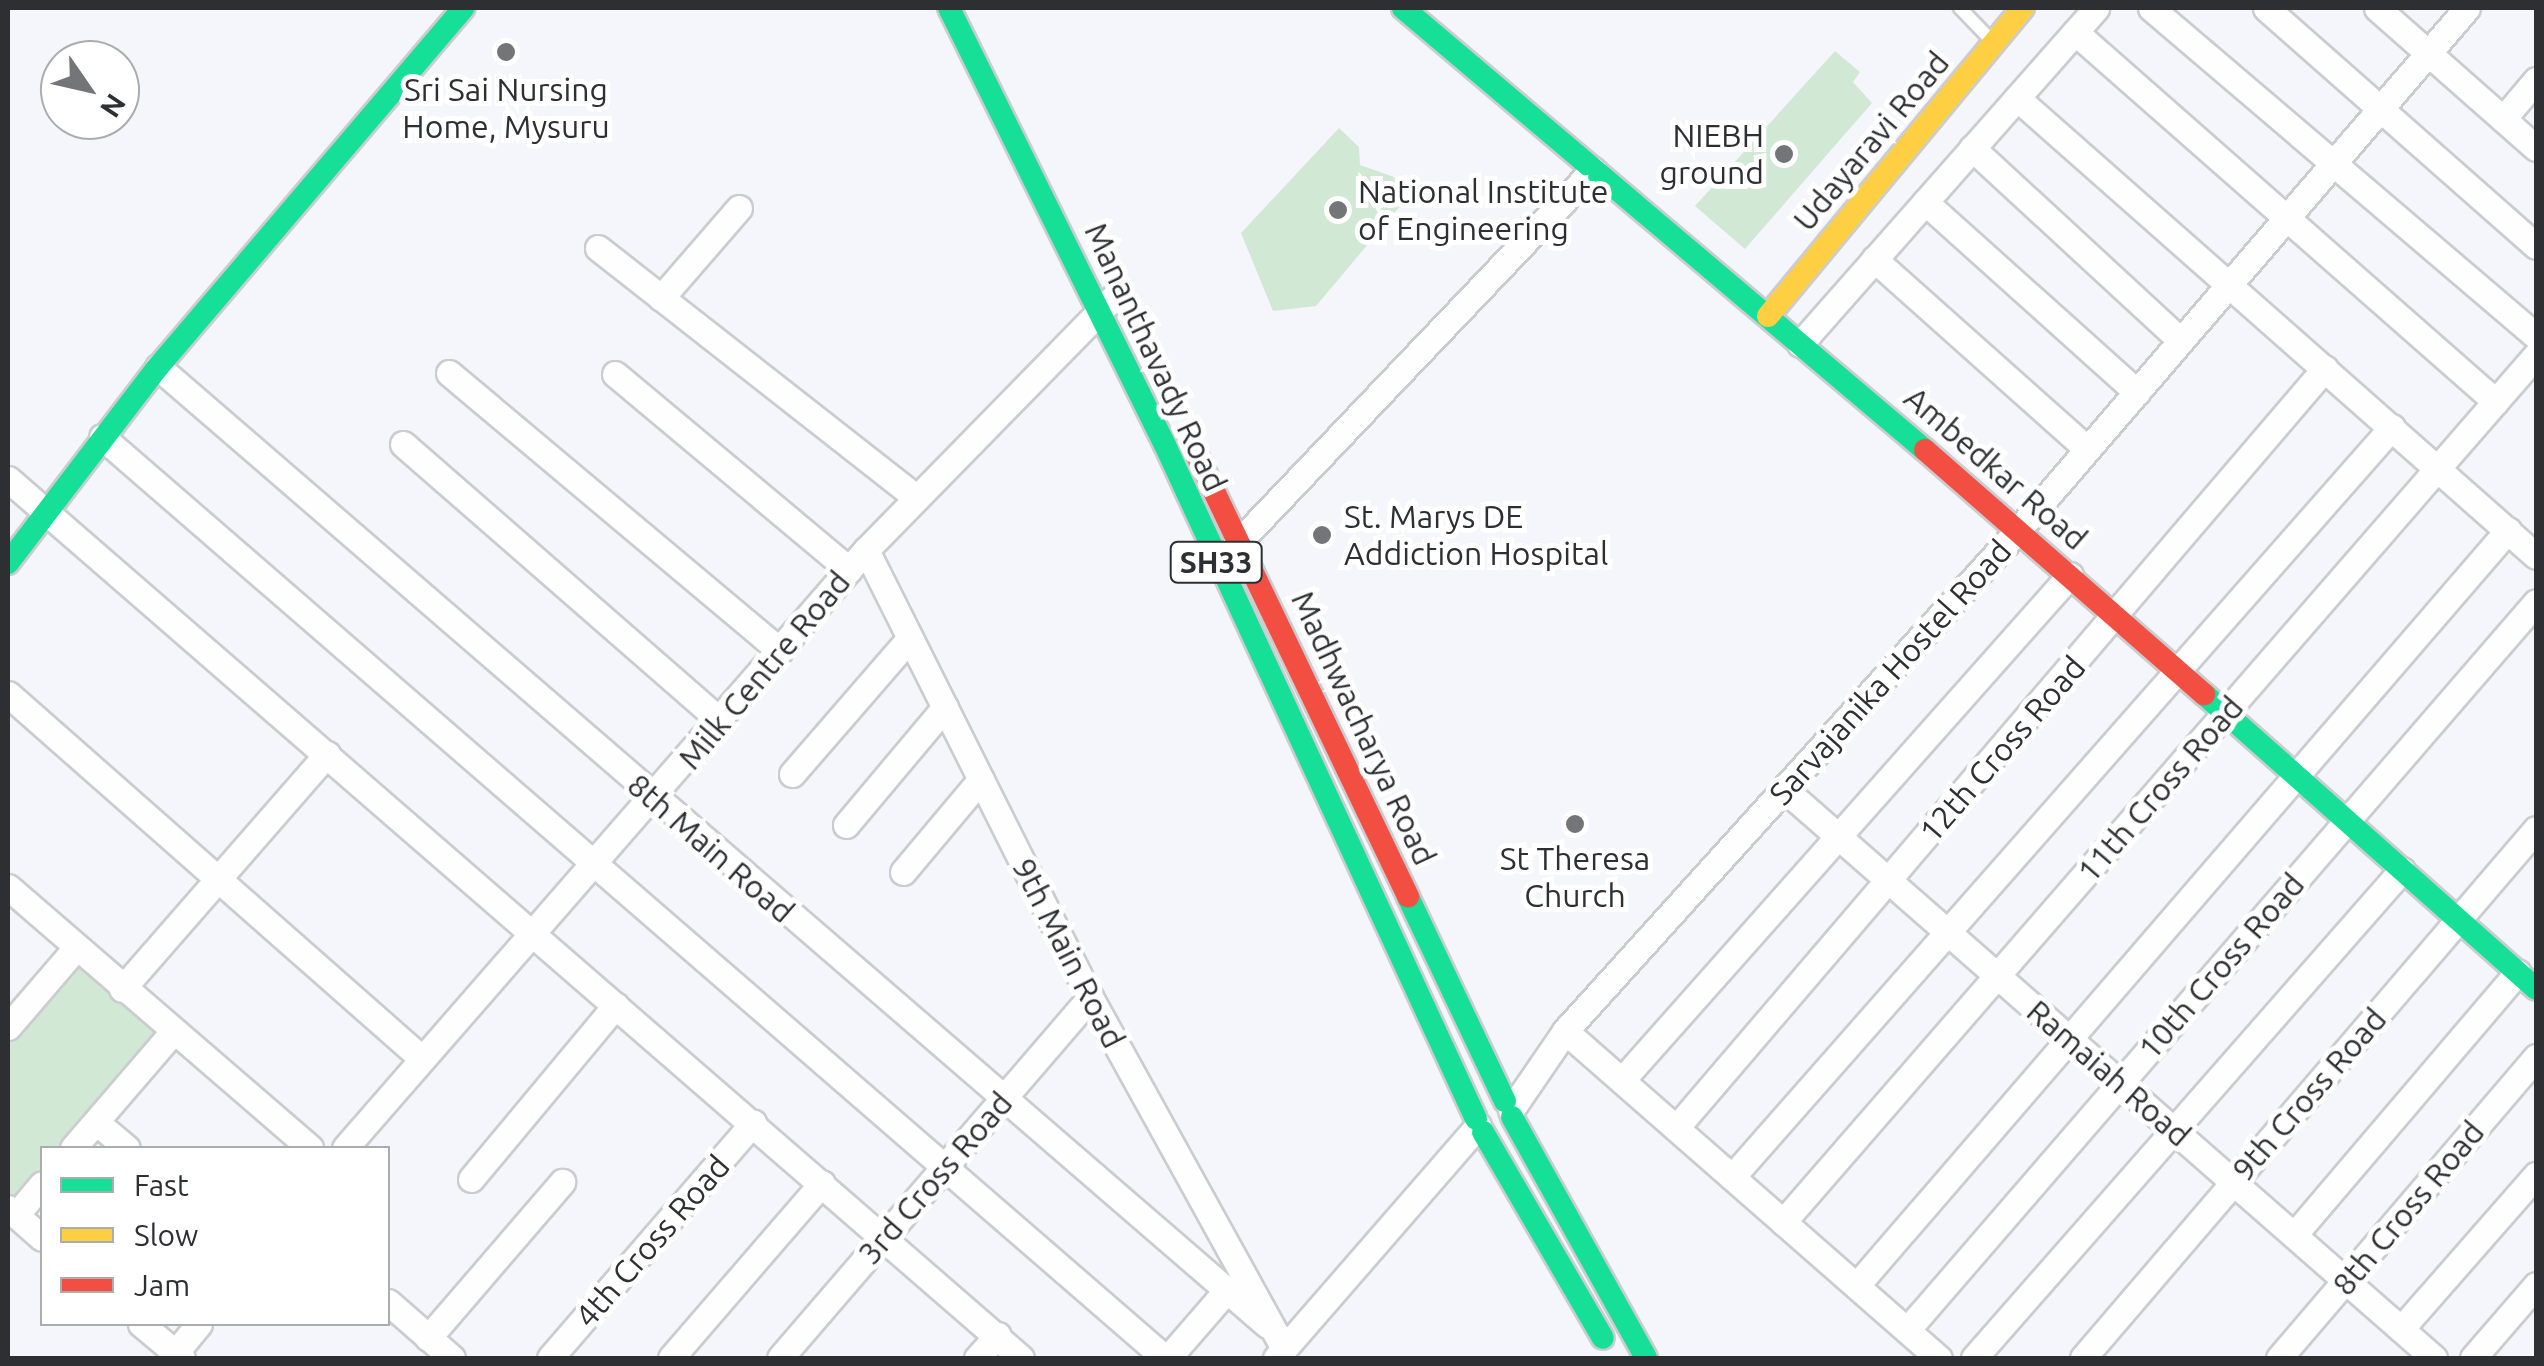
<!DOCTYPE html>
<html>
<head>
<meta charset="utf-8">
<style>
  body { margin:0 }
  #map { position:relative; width:2544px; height:1366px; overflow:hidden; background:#f5f6fb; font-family:Ubuntu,sans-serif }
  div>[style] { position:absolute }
  .green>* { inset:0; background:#d1e8d5 }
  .roads { filter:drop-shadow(2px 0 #cbccd0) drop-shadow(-2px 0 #cbccd0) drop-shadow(0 2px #cbccd0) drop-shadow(0 -2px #cbccd0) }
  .lane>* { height:12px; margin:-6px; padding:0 6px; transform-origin:6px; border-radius:6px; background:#fefefe }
  .street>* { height:25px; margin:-12.5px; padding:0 12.5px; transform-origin:12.5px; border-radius:12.5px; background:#fefefe }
  .fast>* { height:22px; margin:-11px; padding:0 11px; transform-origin:11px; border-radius:11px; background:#16e098 }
  .slow>* { height:22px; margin:-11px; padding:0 11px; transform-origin:11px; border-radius:11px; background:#ffcf43 }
  .jam>* { height:22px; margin:-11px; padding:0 11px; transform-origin:11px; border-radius:11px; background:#f24e42 }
  .dots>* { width:28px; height:28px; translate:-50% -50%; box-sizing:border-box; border:5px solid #fff; border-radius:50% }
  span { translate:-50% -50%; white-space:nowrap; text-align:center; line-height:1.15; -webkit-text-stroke:10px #fff; paint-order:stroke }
  .shield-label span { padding:2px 8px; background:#fff; border:2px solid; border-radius:8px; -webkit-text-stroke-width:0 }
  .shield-label { font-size:30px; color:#2e2f32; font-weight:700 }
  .poi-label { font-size:32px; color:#2e2f32 }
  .right { translate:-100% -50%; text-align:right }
  .left { translate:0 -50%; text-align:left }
  .street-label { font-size:32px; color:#2e2f32 }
  .frame { position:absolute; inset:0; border:10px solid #2e2f32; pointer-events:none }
  .legend { position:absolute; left:40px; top:1146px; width:350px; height:180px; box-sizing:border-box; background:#fff; border:2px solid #abacad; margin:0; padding:12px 18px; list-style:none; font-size:30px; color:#2e2f32 }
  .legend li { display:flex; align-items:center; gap:20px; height:50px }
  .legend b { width:50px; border:2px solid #abacad }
  .north { position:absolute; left:40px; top:40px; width:100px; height:100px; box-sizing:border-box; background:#fff; border:2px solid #abacad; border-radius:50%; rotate:124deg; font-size:28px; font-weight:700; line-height:40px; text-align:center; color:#2e2f32 }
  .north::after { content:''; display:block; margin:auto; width:35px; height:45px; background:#747578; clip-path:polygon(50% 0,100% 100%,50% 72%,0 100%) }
</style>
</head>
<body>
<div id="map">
  <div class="green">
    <div style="clip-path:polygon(1835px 51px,1860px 72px,1853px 82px,1872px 103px,1745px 249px,1695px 206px)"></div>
    <div style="clip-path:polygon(1339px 128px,1359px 147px,1360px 165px,1397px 178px,1412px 192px,1316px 306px,1273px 311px,1241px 233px)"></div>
    <div style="clip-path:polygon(77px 959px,162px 1033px,62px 1148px,42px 1148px,42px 1171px,16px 1202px,8px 1195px,8px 1039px)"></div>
  </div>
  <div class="roads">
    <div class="lane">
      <div style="left:1960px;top:8px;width:47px;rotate:45.9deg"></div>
    </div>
    <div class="street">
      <div style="left:2151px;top:8px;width:506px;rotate:40.43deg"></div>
      <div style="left:2266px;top:8px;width:360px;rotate:41.4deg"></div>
      <div style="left:2377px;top:8px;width:212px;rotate:41.4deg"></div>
      <div style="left:2075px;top:32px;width:560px;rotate:41.31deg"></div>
      <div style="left:2017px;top:98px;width:692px;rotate:41.43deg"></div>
      <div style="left:2503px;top:119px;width:51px;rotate:-49.8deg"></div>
      <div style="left:1972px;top:148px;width:284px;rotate:42.7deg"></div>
      <div style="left:1925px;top:202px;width:285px;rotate:41.9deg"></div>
      <div style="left:598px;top:248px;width:403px;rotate:38.1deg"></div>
      <div style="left:1874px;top:259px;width:285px;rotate:41.7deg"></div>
      <div style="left:661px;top:298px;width:119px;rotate:-49.1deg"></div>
      <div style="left:1800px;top:344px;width:448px;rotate:-48.6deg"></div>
      <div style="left:158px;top:367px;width:1465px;rotate:40.82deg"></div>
      <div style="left:449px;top:373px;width:432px;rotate:40deg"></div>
      <div style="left:615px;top:374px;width:305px;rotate:39.9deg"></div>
      <div style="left:102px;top:437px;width:1406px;rotate:40.91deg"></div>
      <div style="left:403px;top:444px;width:422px;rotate:41.1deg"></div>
      <div style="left:8px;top:479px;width:1341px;rotate:40.95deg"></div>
      <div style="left:866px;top:550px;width:500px;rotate:63.4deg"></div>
      <div style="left:1090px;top:997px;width:402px;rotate:61.1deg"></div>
      <div style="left:1231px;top:550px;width:525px;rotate:-46.39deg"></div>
      <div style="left:8px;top:694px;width:549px;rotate:41.38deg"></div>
      <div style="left:792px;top:774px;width:180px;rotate:-49.1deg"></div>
      <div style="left:1784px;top:789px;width:864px;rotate:41.2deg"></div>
      <div style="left:846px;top:825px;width:154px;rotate:-50deg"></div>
      <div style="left:903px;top:872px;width:121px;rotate:-50deg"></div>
      <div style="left:8px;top:887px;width:399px;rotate:40.8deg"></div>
      <div style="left:122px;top:989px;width:312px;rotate:-48.9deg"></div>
      <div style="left:8px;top:1027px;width:104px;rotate:-49.3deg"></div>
      <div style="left:1565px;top:1031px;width:497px;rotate:41.2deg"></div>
      <div style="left:1622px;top:1080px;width:675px;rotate:-48.42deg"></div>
      <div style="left:1511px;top:1110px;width:96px;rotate:-55.6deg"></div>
      <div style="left:1565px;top:1031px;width:677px;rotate:-47.87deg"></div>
      <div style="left:2019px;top:529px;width:687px;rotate:-49.31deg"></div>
      <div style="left:96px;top:1122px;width:40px;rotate:40deg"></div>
      <div style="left:1676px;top:1128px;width:999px;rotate:-49.5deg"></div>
      <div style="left:73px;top:1148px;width:152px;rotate:-49.3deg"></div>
      <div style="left:345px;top:1148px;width:793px;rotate:-48.94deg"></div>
      <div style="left:866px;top:550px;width:359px;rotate:-45.6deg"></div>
      <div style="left:1732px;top:1177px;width:999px;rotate:-48.65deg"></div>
      <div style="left:471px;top:1179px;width:226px;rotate:-50.2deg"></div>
      <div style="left:8px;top:1208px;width:45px;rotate:41.4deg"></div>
      <div style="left:16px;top:1215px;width:40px;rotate:-50deg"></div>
      <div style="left:1783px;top:1222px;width:1148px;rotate:-49.03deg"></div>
      <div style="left:2294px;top:1235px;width:345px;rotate:-49.6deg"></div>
      <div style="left:1857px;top:1285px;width:997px;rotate:-49.23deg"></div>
      <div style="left:388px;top:1302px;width:85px;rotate:41.2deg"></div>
      <div style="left:141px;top:1324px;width:53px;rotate:39.7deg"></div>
      <div style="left:2401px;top:1329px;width:205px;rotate:-48.8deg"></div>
      <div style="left:1907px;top:1330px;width:962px;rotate:-49.17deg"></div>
      <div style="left:428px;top:1338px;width:206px;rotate:-49.3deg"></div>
      <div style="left:171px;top:1358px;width:44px;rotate:-50.5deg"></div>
      <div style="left:550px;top:1358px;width:311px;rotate:-49.2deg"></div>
      <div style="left:671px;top:1358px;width:231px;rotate:-49.2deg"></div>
      <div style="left:780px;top:1358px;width:476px;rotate:-49.3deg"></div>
      <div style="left:977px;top:1358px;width:31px;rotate:-48deg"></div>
      <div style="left:1168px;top:1358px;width:90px;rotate:-49.1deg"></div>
      <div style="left:1276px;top:1358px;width:308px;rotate:-49deg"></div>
      <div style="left:1974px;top:1358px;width:649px;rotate:-48.75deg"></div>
      <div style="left:2083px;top:1358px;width:696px;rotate:-49.43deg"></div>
      <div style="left:2279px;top:1358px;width:396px;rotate:-49.5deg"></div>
      <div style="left:2473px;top:1358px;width:96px;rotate:-49.2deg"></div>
    </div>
    <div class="fast">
      <div style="left:949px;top:8px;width:487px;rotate:63.7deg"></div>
      <div style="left:1165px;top:445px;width:742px;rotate:65.23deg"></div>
      <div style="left:1403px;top:8px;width:684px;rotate:40.26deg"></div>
      <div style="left:8px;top:563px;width:247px;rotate:-52.6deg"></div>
      <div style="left:158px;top:367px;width:471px;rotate:-49.6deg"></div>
      <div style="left:2204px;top:694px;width:444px;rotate:41.6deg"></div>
      <div style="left:1408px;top:897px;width:226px;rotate:64.6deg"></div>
      <div style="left:1512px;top:1117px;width:276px;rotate:60.9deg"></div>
      <div style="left:1483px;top:1132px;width:238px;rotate:59.8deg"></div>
    </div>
    <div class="slow">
      <div style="left:1768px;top:316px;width:400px;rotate:-50.4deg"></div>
    </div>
    <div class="jam">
      <div style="left:1925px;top:450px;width:371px;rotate:41.2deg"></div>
      <div style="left:1199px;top:460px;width:484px;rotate:64.4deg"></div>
    </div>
  </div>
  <div class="dots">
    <div style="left:506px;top:52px;background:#747578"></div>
    <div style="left:1784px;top:154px;background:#747578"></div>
    <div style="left:1338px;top:210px;background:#747578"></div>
    <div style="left:1322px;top:535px;background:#747578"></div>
    <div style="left:1575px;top:824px;background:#747578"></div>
  </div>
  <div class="shield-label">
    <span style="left:1216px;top:562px">SH33</span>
  </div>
  <div class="poi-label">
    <span style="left:506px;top:108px">Sri Sai Nursing<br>Home, Mysuru</span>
    <span class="right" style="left:1764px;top:154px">NIEBH<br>ground</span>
    <span class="left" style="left:1358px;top:210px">National Institute<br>of Engineering</span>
    <span class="left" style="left:1344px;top:535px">St. Marys DE<br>Addiction Hospital</span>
    <span style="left:1575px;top:877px">St Theresa<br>Church</span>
  </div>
  <div class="street-label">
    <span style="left:1871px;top:141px;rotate:-50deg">Udayaravi Road</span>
    <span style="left:1156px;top:357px;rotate:65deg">Mananthavady Road</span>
    <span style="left:1996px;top:468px;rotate:41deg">Ambedkar Road</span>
    <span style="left:764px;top:670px;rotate:-50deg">Milk Centre Road</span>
    <span style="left:1890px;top:672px;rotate:-48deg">Sarvajanika Hostel Road</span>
    <span style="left:1364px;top:728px;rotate:65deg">Madhwacharya Road</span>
    <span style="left:2002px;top:749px;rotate:-49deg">12th Cross Road</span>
    <span style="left:2160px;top:789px;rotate:-49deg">11th Cross Road</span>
    <span style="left:711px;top:848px;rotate:41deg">8th Main Road</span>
    <span style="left:1069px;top:953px;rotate:63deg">9th Main Road</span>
    <span style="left:2221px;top:966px;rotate:-49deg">10th Cross Road</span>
    <span style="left:2109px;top:1073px;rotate:41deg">Ramaiah Road</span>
    <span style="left:2309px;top:1094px;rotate:-49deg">9th Cross Road</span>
    <span style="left:935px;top:1178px;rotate:-49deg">3rd Cross Road</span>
    <span style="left:2408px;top:1208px;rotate:-50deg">8th Cross Road</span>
    <span style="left:652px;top:1241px;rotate:-49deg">4th Cross Road</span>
  </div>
  <div class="frame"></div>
  <ul class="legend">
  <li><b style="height:12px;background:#16e098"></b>Fast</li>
  <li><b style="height:12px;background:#ffcf43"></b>Slow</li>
  <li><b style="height:12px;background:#f24e42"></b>Jam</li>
  </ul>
  <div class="north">N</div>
</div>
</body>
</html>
